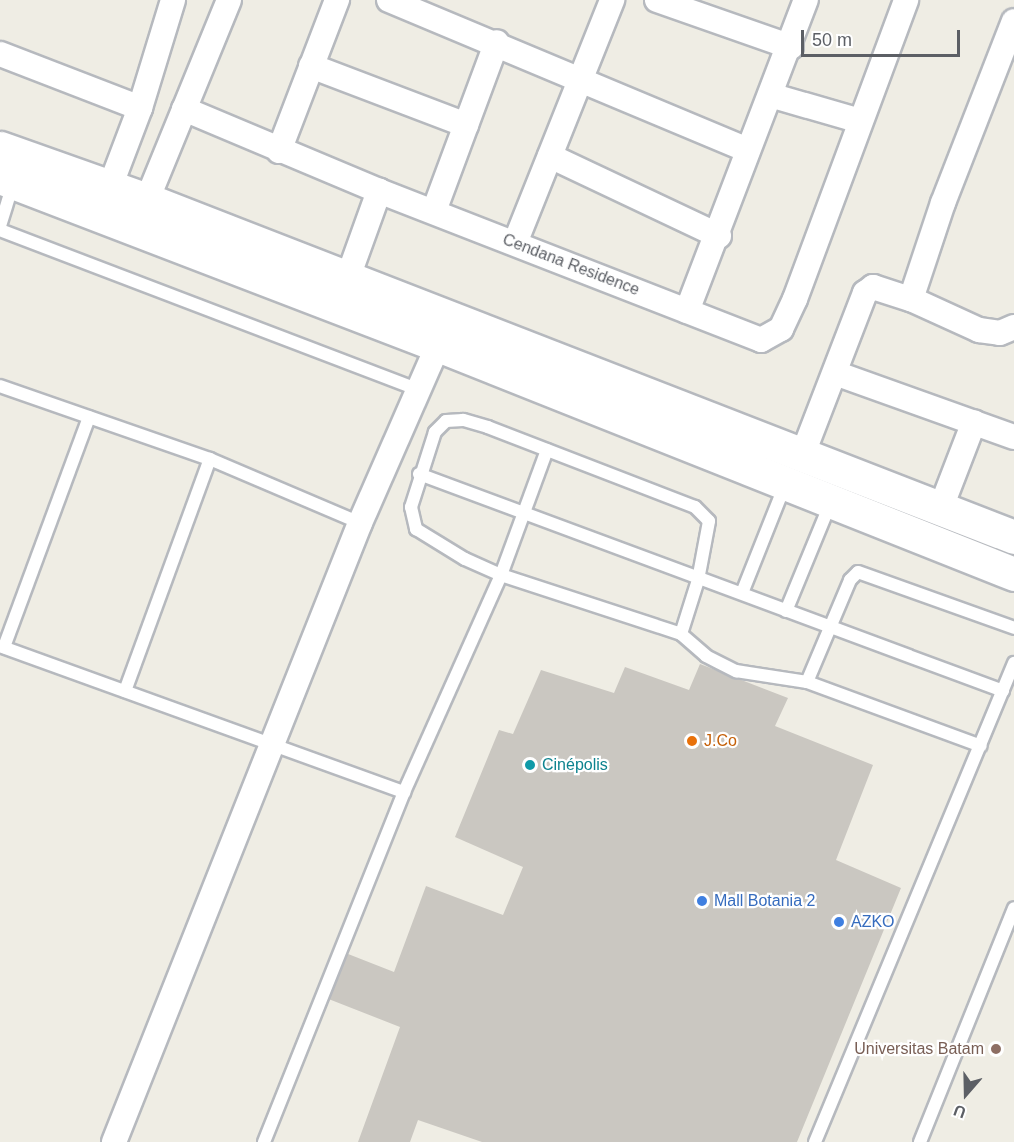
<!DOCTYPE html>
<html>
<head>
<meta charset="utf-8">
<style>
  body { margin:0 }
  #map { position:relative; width:1014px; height:1142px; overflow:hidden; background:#efede4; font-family:Arial,sans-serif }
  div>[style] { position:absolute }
  .building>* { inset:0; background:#cac7c1 }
  .roads { filter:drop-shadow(2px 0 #b6b9be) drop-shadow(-2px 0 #b6b9be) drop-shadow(0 2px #b6b9be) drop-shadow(0 -2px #b6b9be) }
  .service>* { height:12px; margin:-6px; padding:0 6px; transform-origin:6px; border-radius:6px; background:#fff }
  .minor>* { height:24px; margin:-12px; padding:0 12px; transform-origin:12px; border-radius:12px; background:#fff }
  .secondary>* { height:33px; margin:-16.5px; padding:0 16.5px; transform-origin:16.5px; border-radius:16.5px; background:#fff }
  .dots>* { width:16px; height:16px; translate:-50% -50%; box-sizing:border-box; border:3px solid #fff; border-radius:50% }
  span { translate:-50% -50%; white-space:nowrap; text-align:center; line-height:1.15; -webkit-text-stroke:4.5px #fff; paint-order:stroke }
  .street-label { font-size:16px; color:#5c5f65 }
  .food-label { font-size:16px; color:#c56008 }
  .left { translate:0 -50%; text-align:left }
  .culture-label { font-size:16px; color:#0d838f }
  .shop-label { font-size:16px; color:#366cbe }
  .education-label { font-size:16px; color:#785e54 }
  .right { translate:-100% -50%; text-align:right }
  .north { position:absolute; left:936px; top:1064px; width:60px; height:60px; -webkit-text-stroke:4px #fff; paint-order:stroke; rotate:200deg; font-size:16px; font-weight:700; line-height:24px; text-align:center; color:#5c5f65 }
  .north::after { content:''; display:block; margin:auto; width:21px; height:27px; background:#5c5f65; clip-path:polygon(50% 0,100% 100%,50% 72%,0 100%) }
  .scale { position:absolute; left:801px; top:30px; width:159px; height:27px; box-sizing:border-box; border:3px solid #5c5f65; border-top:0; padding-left:8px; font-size:18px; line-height:21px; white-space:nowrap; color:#5c5f65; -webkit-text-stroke:4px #fff; paint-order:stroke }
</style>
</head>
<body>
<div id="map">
  <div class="building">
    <div style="clip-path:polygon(700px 664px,788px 698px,775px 726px,873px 765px,836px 860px,901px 888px,797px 1142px,482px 1142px,418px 1120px,410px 1142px,358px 1142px,400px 1027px,326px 998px,343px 952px,394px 972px,426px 886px,503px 915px,523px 867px,455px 837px,499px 730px,513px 734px,541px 670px,614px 693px,625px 667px,689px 690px)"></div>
  </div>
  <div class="roads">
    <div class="service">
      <div style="left:0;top:226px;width:44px;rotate:-72.8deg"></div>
      <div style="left:0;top:230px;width:448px;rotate:20.9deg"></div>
      <div style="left:0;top:386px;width:222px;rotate:19.2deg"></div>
      <div style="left:210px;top:459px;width:163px;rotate:23.1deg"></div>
      <div style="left:419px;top:474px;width:623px;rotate:20.38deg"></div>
      <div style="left:742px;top:593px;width:116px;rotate:-68.3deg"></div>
      <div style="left:786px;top:611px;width:116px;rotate:-67.6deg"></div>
      <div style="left:681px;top:634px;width:57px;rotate:-72.5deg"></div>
      <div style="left:698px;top:580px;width:60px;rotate:-79.4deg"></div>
      <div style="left:709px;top:521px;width:20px;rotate:-135deg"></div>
      <div style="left:695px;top:507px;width:222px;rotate:-158.9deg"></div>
      <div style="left:488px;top:427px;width:26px;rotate:-164deg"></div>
      <div style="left:463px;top:420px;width:17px;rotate:177deg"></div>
      <div style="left:446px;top:421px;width:16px;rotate:135deg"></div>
      <div style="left:435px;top:432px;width:79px;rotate:107.7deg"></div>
      <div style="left:411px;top:507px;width:23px;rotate:77deg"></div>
      <div style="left:416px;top:529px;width:57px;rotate:31.5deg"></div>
      <div style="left:465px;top:559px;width:39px;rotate:24deg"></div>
      <div style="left:501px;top:575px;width:189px;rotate:18.1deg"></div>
      <div style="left:681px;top:634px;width:33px;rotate:41deg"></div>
      <div style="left:706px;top:656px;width:34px;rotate:27deg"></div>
      <div style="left:736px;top:671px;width:72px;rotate:8.8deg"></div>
      <div style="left:807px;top:682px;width:185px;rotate:20.2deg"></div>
      <div style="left:0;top:646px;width:430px;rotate:19.9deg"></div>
      <div style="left:4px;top:647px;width:245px;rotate:-69.7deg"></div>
      <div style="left:807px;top:682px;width:111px;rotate:-67.1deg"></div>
      <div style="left:850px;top:580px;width:11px;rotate:-45deg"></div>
      <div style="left:858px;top:572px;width:166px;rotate:19.7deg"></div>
      <div style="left:125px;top:691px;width:247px;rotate:-69.9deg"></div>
      <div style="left:264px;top:1142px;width:377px;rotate:-68.2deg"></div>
      <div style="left:404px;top:792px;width:238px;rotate:-65.9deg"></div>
      <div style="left:501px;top:575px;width:133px;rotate:-69.8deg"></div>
      <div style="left:815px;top:1142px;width:519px;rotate:-67.44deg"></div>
      <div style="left:920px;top:1142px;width:252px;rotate:-68.1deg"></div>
    </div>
    <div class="minor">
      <div style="left:389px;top:0;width:389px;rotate:22.7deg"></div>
      <div style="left:657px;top:0;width:142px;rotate:19.3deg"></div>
      <div style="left:0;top:54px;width:150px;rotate:21.1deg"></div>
      <div style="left:311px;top:66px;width:166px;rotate:20.8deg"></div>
      <div style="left:770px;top:95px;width:94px;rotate:16.1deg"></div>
      <div style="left:184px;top:109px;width:212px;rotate:22.8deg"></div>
      <div style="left:379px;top:191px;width:410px;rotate:21.3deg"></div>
      <div style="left:761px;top:340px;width:23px;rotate:-29deg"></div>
      <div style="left:781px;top:329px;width:33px;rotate:-65deg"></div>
      <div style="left:795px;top:299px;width:319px;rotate:-69.6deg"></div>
      <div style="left:279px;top:151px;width:162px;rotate:-69deg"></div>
      <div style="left:550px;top:156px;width:187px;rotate:25.3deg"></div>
      <div style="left:110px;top:187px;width:85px;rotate:-69.2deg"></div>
      <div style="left:140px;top:108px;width:113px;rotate:-73deg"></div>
      <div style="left:147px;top:200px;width:216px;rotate:-67.7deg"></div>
      <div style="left:434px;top:211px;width:180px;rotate:-69.6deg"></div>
      <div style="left:515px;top:243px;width:262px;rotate:-68.2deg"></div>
      <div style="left:347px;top:280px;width:95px;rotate:-70.2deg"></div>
      <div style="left:911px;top:299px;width:75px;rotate:24.5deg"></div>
      <div style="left:979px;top:330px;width:21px;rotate:8deg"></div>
      <div style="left:1000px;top:333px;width:15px;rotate:-23deg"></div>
      <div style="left:687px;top:311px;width:333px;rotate:-69.1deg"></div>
      <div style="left:835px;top:373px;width:190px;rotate:19.7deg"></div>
      <div style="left:802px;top:456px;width:175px;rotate:-68.9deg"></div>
      <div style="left:865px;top:293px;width:10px;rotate:-37deg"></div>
      <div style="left:873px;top:287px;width:40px;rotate:18deg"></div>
      <div style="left:911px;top:299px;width:101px;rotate:-71.6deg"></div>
      <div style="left:943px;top:203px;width:195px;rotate:-68.7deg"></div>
      <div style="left:940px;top:510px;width:94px;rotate:-68.9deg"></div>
      <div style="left:114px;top:1142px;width:666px;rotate:-68.33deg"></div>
      <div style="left:360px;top:523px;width:194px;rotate:-66.3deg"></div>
    </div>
    <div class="secondary">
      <div style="left:0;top:148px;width:156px;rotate:19.5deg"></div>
      <div style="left:147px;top:200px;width:930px;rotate:21.24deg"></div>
      <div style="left:0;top:177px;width:469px;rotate:21deg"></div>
      <div style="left:438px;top:345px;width:620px;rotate:21.68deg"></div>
    </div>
  </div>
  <div class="dots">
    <div style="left:692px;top:741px;background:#e8710a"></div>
    <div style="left:530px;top:765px;background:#0f9aa8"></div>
    <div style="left:702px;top:901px;background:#3f7fe0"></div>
    <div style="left:839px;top:922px;background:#3f7fe0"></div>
    <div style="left:996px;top:1049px;background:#8d6e63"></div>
  </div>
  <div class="street-label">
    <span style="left:571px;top:265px;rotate:21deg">Cendana Residence</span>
  </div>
  <div class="food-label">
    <span class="left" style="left:704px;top:741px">J.Co</span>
  </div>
  <div class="culture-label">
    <span class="left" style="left:542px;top:765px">Cinépolis</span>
  </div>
  <div class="shop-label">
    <span class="left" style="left:714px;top:901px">Mall Botania 2</span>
    <span class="left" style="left:851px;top:922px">AZKO</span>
  </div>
  <div class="education-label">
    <span class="right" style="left:984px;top:1049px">Universitas Batam</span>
  </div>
  <div class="north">U</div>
  <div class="scale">50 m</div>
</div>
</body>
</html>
